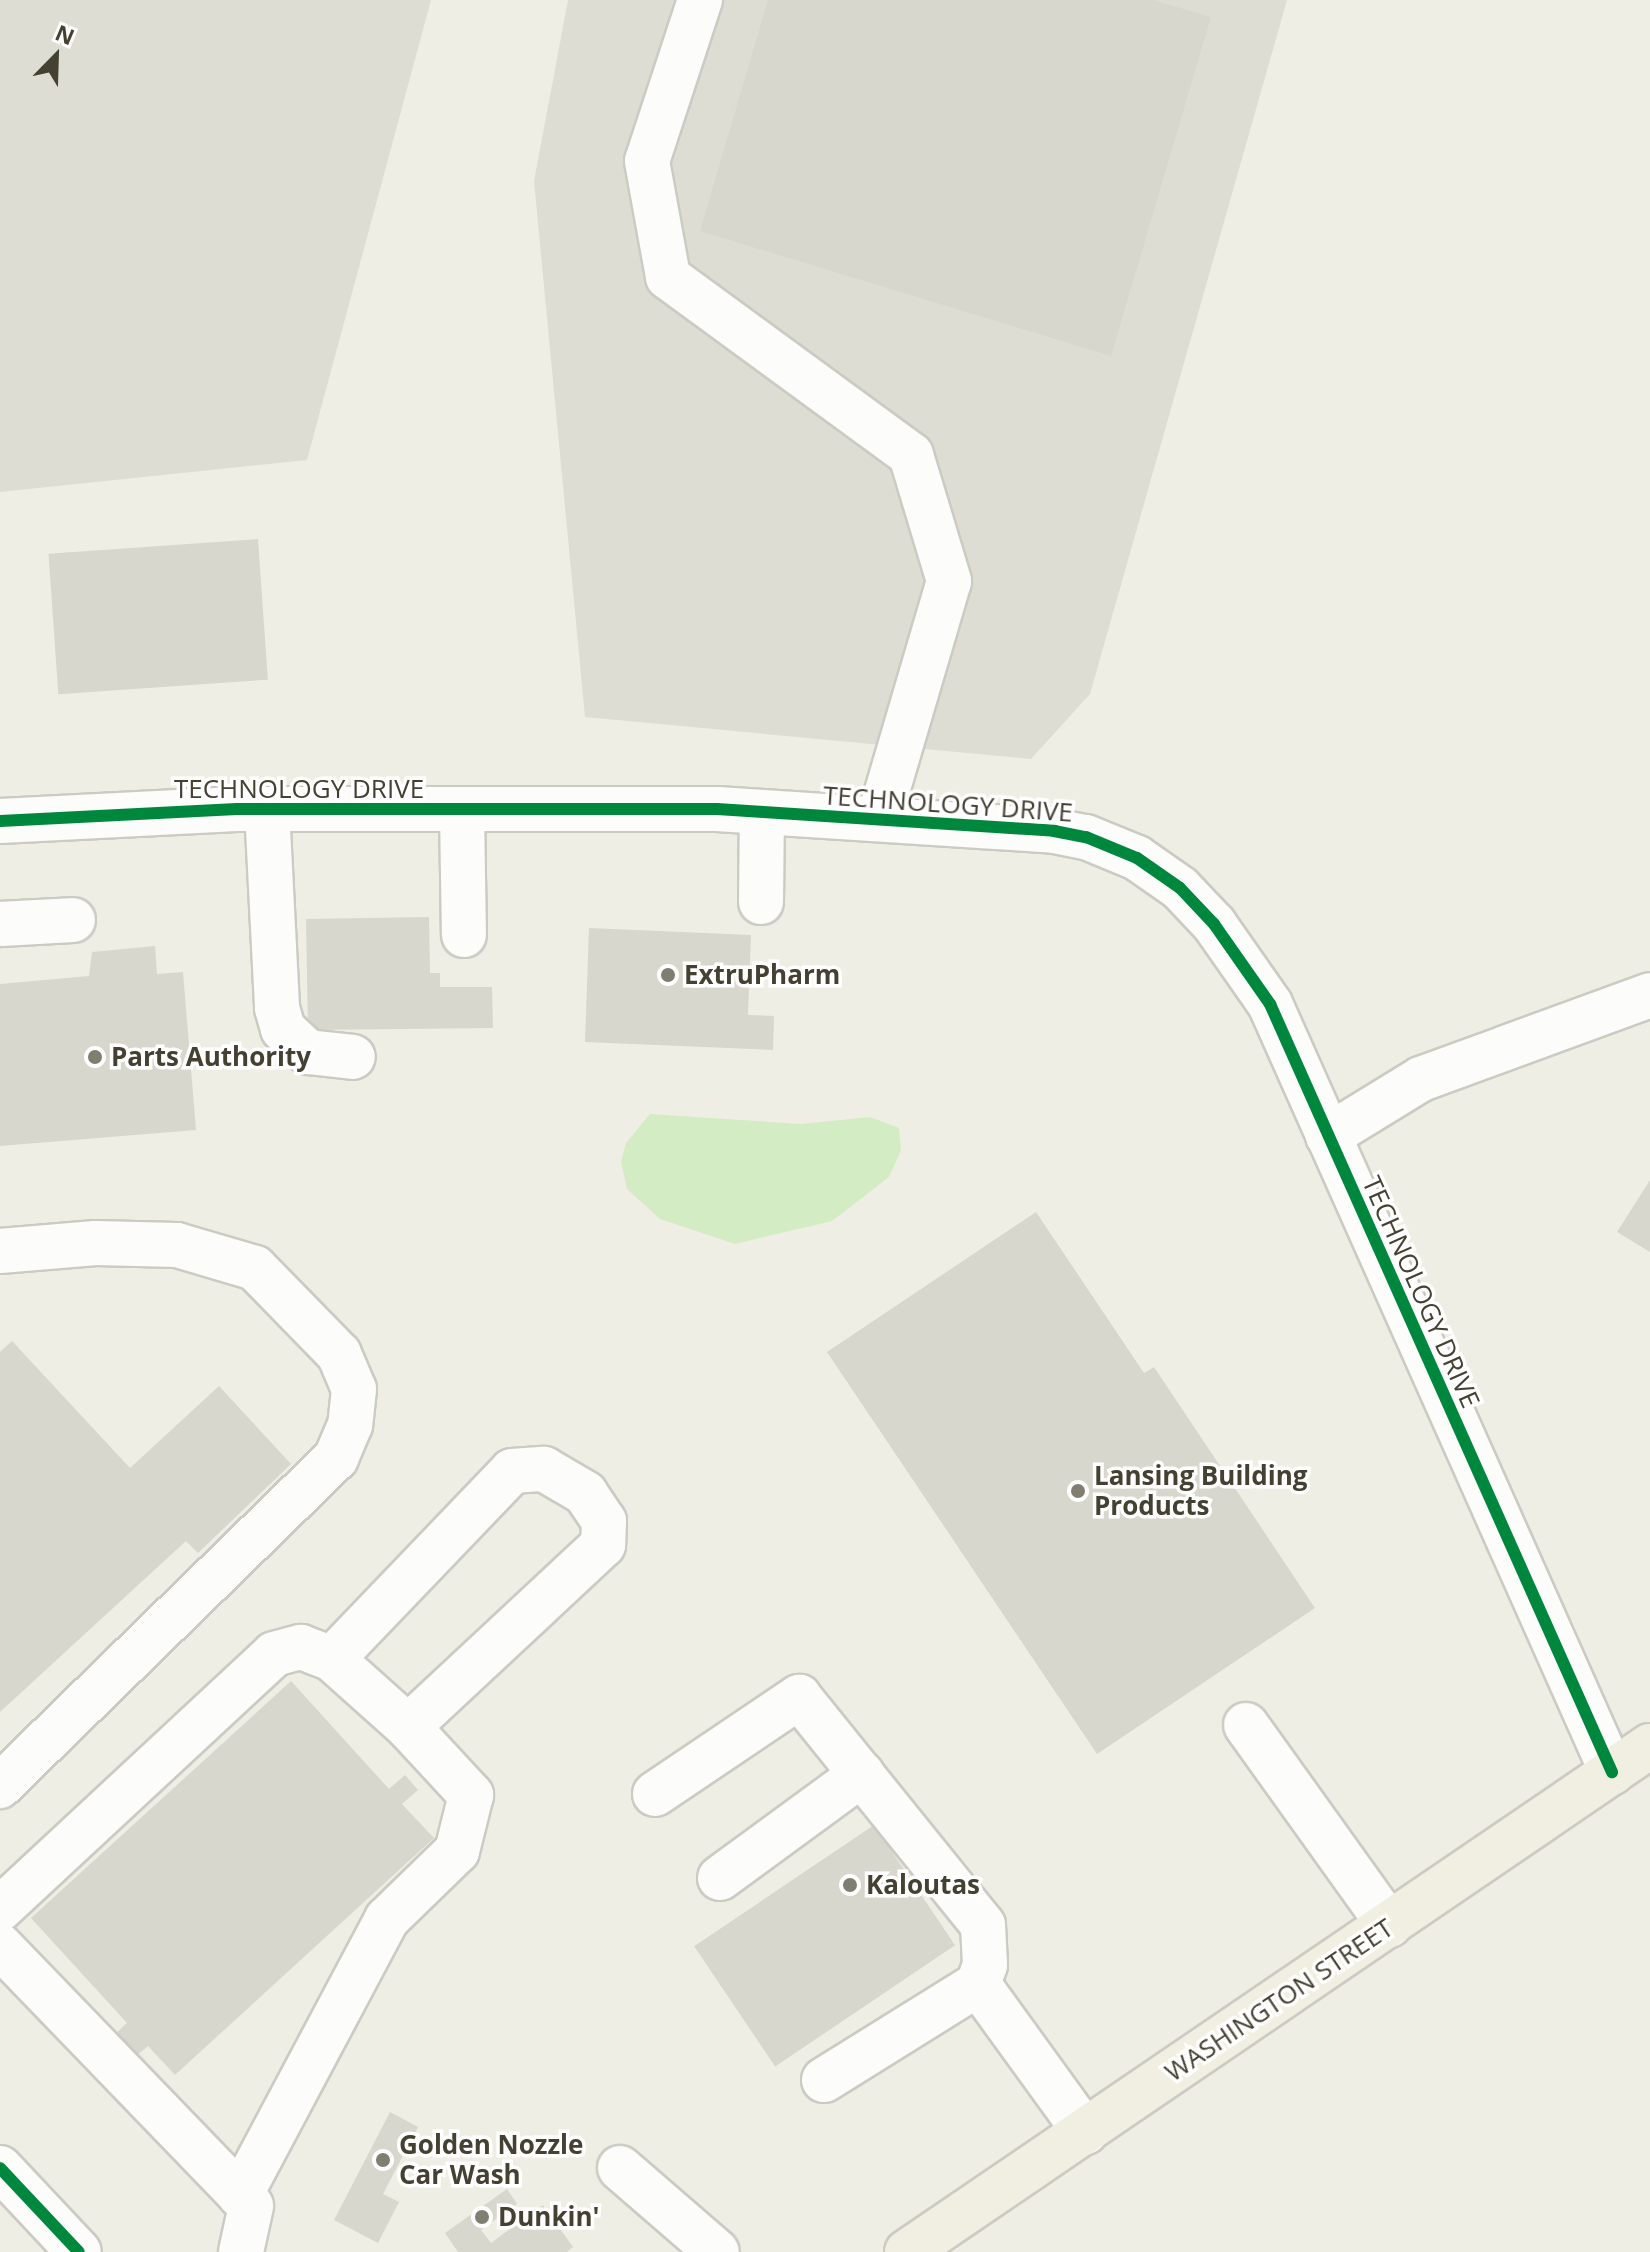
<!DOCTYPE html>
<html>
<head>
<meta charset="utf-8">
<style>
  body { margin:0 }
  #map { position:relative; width:1650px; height:2252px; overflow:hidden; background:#eeeee5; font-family:"Open Sans",sans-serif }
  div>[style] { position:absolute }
  .industrial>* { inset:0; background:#deddd3 }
  .green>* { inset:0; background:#d4ecc3 }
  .building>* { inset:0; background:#d7d7ce; transform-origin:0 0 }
  .roads { filter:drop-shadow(2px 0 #cccbc3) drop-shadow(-2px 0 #cccbc3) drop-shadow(0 2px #cccbc3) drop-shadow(0 -2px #cccbc3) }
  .minor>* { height:44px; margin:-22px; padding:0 22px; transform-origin:22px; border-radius:22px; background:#fcfcfb }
  .major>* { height:44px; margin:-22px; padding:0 22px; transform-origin:22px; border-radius:22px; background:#f0efe2 }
  .cycleway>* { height:12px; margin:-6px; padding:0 6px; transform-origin:6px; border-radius:6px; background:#00873e }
  .dots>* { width:22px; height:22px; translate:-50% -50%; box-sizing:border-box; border:4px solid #fff; border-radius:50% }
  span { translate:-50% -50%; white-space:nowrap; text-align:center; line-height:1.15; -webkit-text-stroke:7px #fff; paint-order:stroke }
  .street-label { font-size:26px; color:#444032 }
  .poi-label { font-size:26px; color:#444032; font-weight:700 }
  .left { translate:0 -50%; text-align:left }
  .north { position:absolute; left:16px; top:16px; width:80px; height:80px; -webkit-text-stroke:6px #fff; paint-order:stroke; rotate:23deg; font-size:22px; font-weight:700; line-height:32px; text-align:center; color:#444032 }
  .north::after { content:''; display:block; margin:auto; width:28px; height:36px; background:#444032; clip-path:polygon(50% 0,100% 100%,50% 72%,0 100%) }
</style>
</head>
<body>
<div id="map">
  <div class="industrial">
    <div style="clip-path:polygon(0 0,431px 0,307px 460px,0 492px)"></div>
    <div style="clip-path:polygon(568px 0,1287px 0,1090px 694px,1031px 759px,585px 717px,534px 181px)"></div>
  </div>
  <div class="green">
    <div style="clip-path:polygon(650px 1114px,801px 1124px,870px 1117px,899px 1128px,901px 1150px,889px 1177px,832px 1221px,735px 1244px,660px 1219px,627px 1189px,621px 1162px,626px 1143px)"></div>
  </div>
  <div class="building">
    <div style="clip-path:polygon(768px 0,1153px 0,1211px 17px,1111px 356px,700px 231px)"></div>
    <div style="left:258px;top:539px;width:141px;height:210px;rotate:86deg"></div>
    <div style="clip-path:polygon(429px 917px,430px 973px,440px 973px,440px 987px,492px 987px,493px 1028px,308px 1030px,306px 919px)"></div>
    <div style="clip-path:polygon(589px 928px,751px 935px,748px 1015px,774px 1016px,773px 1050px,585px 1042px)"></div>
    <div style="clip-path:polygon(155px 946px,157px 974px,183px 972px,196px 1130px,0 1146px,0 984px,89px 976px,92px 952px)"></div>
    <div style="clip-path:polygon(1650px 1180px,1650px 1252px,1617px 1232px)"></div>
    <div style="clip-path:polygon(1036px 1212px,1144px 1373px,1154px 1367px,1315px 1608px,1097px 1754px,827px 1352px)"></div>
    <div style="clip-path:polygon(12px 1341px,130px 1468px,219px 1386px,291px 1464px,198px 1553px,186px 1541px,0 1712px,0 1352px)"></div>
    <div style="clip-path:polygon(291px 1681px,389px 1789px,405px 1775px,418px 1790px,402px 1804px,434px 1838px,175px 2075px,148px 2046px,135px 2057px,115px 2034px,127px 2023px,31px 1918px)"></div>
    <div style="left:874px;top:1825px;width:145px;height:217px;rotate:56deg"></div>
    <div style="clip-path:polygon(390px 2112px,418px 2127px,383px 2194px,399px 2202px,378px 2243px,334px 2220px)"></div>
    <div style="clip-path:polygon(507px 2189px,517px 2204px,481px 2230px,491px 2243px,543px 2205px,573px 2247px,567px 2252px,458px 2252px,445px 2233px)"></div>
  </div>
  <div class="roads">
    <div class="minor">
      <div style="left:700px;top:0;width:169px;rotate:108.2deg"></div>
      <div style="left:647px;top:161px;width:118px;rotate:79.7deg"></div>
      <div style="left:668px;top:277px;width:301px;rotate:36.2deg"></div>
      <div style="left:911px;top:455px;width:132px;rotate:73.2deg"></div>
      <div style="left:949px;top:581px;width:248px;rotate:106.4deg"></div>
      <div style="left:267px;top:809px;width:199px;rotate:87.1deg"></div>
      <div style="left:277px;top:1008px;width:22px;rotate:74deg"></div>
      <div style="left:283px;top:1029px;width:34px;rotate:43deg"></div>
      <div style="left:308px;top:1052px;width:45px;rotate:6.3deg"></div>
      <div style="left:462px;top:811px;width:124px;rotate:89.1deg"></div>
      <div style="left:0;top:821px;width:237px;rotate:-2.9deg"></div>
      <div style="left:237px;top:809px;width:480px"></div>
      <div style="left:717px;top:809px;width:338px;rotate:3.7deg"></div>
      <div style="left:1054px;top:831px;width:33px;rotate:11deg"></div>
      <div style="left:1086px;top:837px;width:55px;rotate:22.4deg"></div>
      <div style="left:1137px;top:858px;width:52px;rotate:34.9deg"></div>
      <div style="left:1180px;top:888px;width:50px;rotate:46.6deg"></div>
      <div style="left:1214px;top:924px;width:98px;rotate:55deg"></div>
      <div style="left:1270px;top:1004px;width:841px;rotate:66deg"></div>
      <div style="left:761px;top:902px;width:90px;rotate:-89.4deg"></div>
      <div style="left:0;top:924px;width:73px;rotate:-3.1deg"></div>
      <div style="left:1328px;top:1136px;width:109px;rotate:-31.5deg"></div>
      <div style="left:1421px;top:1079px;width:244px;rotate:-20.1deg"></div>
      <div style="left:0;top:1251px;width:96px;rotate:-4.8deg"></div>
      <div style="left:96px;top:1243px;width:81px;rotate:1.4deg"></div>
      <div style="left:177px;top:1245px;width:81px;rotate:16.4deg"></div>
      <div style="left:255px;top:1268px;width:120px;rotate:45.7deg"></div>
      <div style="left:339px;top:1354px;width:38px;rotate:67deg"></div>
      <div style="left:354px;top:1389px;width:36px;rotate:96deg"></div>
      <div style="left:350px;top:1425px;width:36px;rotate:113deg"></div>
      <div style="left:336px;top:1458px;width:470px;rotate:135.7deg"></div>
      <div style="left:332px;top:1659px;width:102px;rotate:41.8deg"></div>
      <div style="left:1246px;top:1725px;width:246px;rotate:54.4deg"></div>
      <div style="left:655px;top:1794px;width:174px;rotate:-34deg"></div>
      <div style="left:799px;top:1697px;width:293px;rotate:51.1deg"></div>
      <div style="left:983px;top:1925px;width:40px;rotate:87.1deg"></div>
      <div style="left:985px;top:1965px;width:20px;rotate:110deg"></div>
      <div style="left:978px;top:1984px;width:183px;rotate:54.1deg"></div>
      <div style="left:720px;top:1878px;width:176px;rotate:-36.2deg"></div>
      <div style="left:0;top:1909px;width:374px;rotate:-42.9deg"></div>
      <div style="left:274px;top:1654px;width:28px;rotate:-15deg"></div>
      <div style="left:301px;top:1647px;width:33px;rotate:21deg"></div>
      <div style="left:332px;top:1659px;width:260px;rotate:-46.2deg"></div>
      <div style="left:512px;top:1471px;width:32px;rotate:-4deg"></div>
      <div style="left:544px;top:1469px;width:48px;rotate:30.3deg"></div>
      <div style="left:585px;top:1493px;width:34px;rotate:56deg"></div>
      <div style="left:604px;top:1521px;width:24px;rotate:92deg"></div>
      <div style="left:603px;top:1545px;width:267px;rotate:137deg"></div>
      <div style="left:408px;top:1727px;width:93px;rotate:47.2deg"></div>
      <div style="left:471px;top:1795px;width:58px;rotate:104deg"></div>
      <div style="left:457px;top:1851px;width:98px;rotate:135.8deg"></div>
      <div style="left:387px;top:1919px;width:313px;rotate:118deg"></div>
      <div style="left:0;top:1946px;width:361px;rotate:46deg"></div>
      <div style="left:251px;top:2206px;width:47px;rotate:102.3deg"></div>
      <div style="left:824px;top:2080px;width:181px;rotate:-31.9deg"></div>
      <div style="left:0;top:2168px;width:115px;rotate:46.8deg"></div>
      <div style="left:620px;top:2168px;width:128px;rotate:40.9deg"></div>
    </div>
    <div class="major">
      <div style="left:907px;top:2252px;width:899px;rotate:-34.26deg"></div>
    </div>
  </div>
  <div class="cycleway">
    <div style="left:0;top:821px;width:237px;rotate:-2.9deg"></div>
    <div style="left:237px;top:809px;width:480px"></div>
    <div style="left:717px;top:809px;width:338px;rotate:3.7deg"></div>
    <div style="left:1054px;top:831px;width:33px;rotate:11deg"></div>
    <div style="left:1086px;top:837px;width:55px;rotate:22.4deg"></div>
    <div style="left:1137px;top:858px;width:52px;rotate:34.9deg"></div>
    <div style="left:1180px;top:888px;width:50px;rotate:46.6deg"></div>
    <div style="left:1214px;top:924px;width:98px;rotate:55deg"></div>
    <div style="left:1270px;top:1004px;width:841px;rotate:66deg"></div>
    <div style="left:0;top:2168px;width:115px;rotate:46.8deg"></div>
  </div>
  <div class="dots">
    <div style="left:668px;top:975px;background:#807d71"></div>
    <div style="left:95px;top:1057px;background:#807d71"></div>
    <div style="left:1078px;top:1491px;background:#807d71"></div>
    <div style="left:850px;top:1885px;background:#807d71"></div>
    <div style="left:383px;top:2160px;background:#807d71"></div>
    <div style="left:482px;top:2217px;background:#807d71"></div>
  </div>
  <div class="street-label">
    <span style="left:299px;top:789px">TECHNOLOGY DRIVE</span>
    <span style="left:948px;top:804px;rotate:4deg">TECHNOLOGY DRIVE</span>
    <span style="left:1421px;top:1292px;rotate:66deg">TECHNOLOGY DRIVE</span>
    <span style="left:1279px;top:2000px;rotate:-34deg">WASHINGTON STREET</span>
  </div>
  <div class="poi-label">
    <span class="left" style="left:684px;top:975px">ExtruPharm</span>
    <span class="left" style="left:111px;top:1057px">Parts Authority</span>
    <span class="left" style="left:1094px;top:1491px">Lansing Building<br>Products</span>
    <span class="left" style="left:866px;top:1885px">Kaloutas</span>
    <span class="left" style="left:399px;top:2160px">Golden Nozzle<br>Car Wash</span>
    <span class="left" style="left:498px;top:2217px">Dunkin'</span>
  </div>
  <div class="north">N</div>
</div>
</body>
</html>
